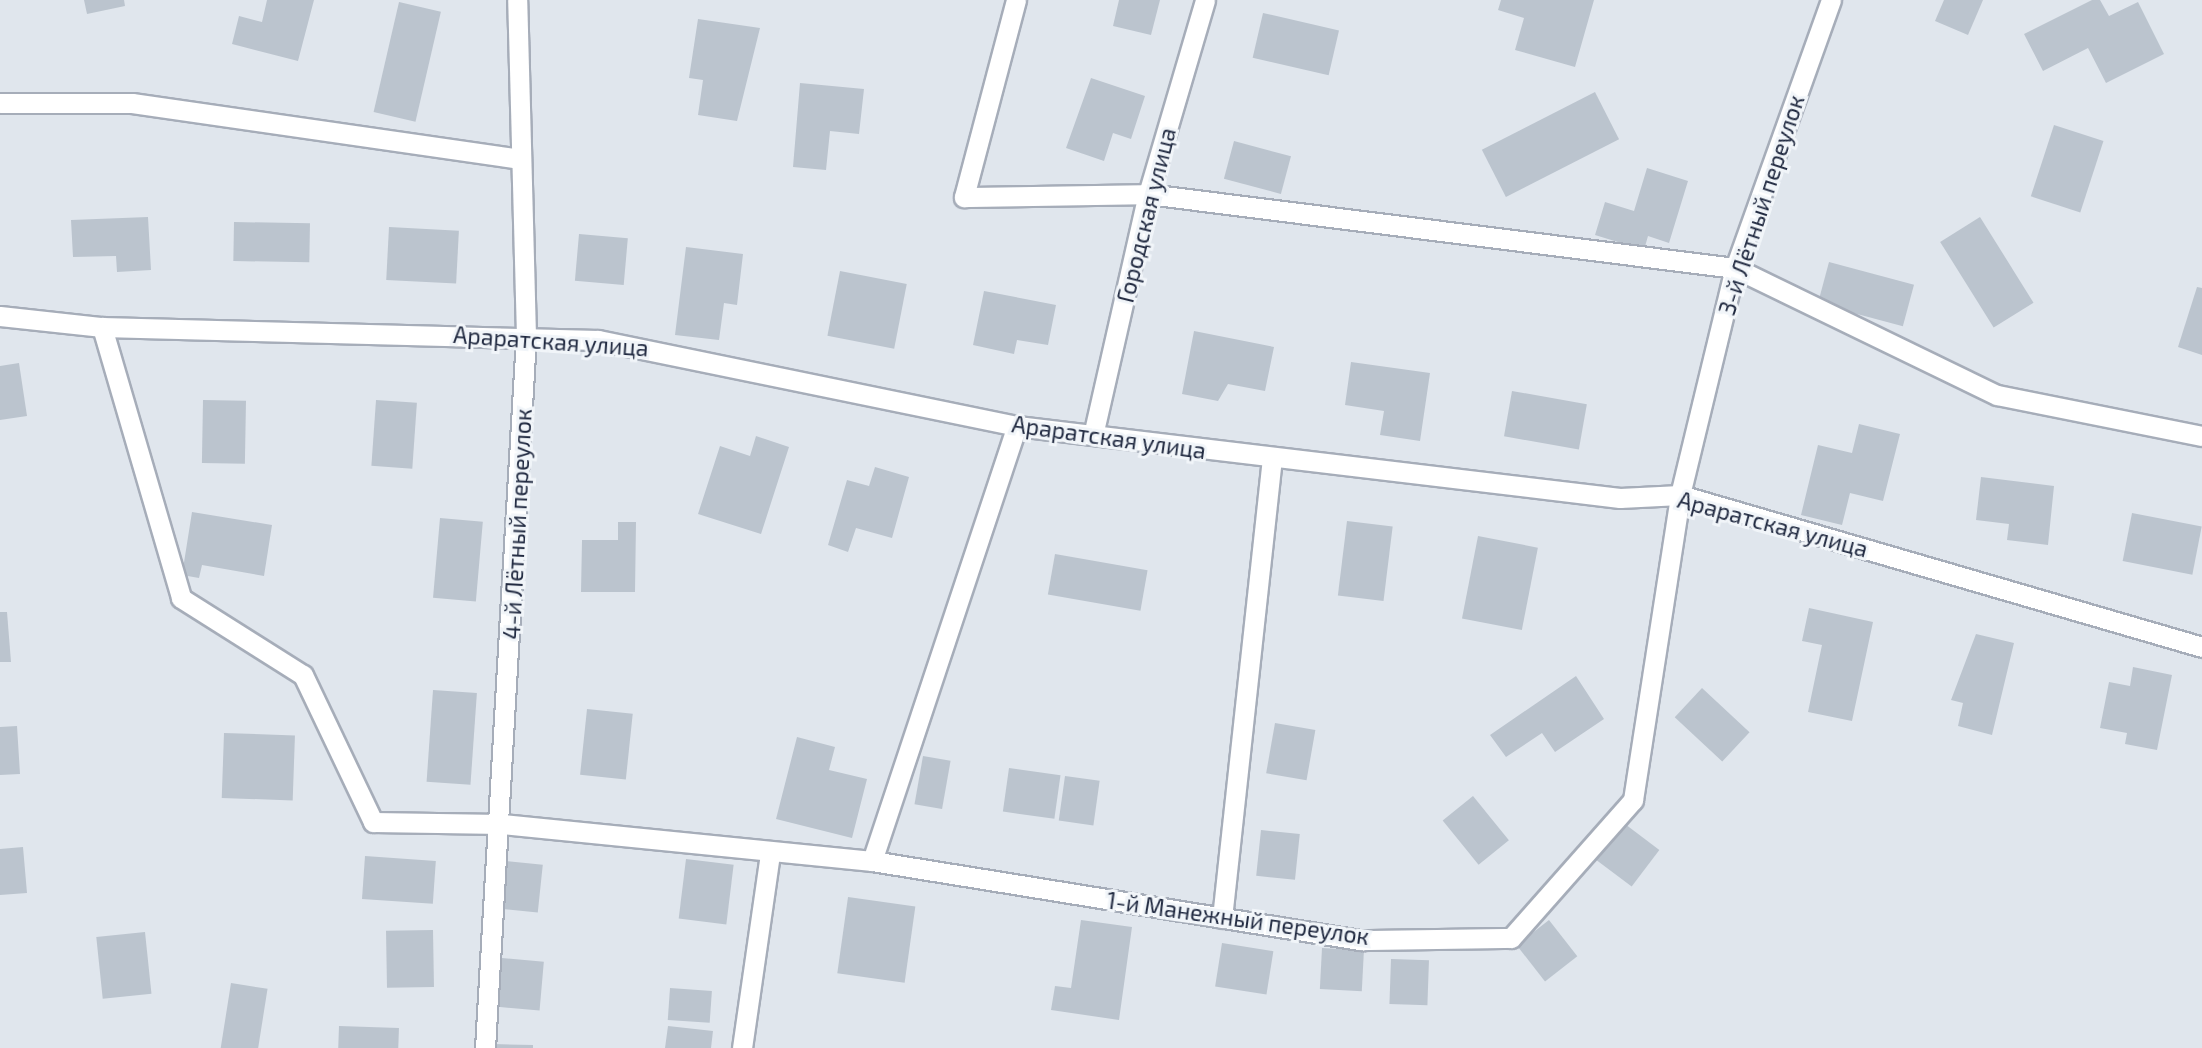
<!DOCTYPE html>
<html>
<head>
<meta charset="utf-8">
<style>
  body { margin:0 }
  #map { position:relative; width:2202px; height:1048px; overflow:hidden; background:#e0e6ed; font-family:"Exo 2",sans-serif }
  div>[style] { position:absolute }
  .building>* { inset:0; background:#bbc4ce; transform-origin:0 0 }
  .roads { filter:drop-shadow(2px 0 #a6adb9) drop-shadow(-2px 0 #a6adb9) drop-shadow(0 2px #a6adb9) drop-shadow(0 -2px #a6adb9) }
  .minor>* { height:19px; margin:-9.5px; padding:0 9.5px; transform-origin:9.5px; border-radius:9.5px; background:#fff }
  span { translate:-50% -50%; white-space:nowrap; text-align:center; line-height:1.15; -webkit-text-stroke:6px #f1f5f9; paint-order:stroke }
  .street-label { font-size:23px; color:#1f283f }
</style>
</head>
<body>
<div id="map">
  <div class="building">
    <div style="clip-path:polygon(84px 0,124px 0,125px 6px,87px 14px)"></div>
    <div style="clip-path:polygon(267px 0,314px 0,298px 61px,232px 44px,239px 16px,262px 22px)"></div>
    <div style="clip-path:polygon(1119px 0,1160px 0,1151px 35px,1113px 26px)"></div>
    <div style="clip-path:polygon(1501px 0,1594px 0,1575px 67px,1515px 50px,1524px 18px,1498px 10px)"></div>
    <div style="clip-path:polygon(1944px 0,1983px 0,1968px 35px,1935px 21px)"></div>
    <div style="clip-path:polygon(2092px 0,2100px 0,2109px 16px,2138px 2px,2164px 54px,2106px 83px,2088px 48px,2043px 71px,2024px 34px)"></div>
    <div style="left:399px;top:2px;width:43px;height:113px;rotate:13deg"></div>
    <div style="left:1263px;top:13px;width:78px;height:46px;rotate:13deg"></div>
    <div style="clip-path:polygon(698px 19px,760px 28px,737px 121px,698px 115px,703px 80px,689px 78px)"></div>
    <div style="clip-path:polygon(1091px 78px,1145px 96px,1131px 139px,1113px 133px,1104px 161px,1066px 148px)"></div>
    <div style="clip-path:polygon(800px 83px,864px 89px,859px 134px,830px 131px,826px 170px,793px 167px)"></div>
    <div style="left:1595px;top:92px;width:53px;height:127px;rotate:63deg"></div>
    <div style="left:2054px;top:125px;width:52px;height:75px;rotate:18deg"></div>
    <div style="left:1234px;top:141px;width:59px;height:39px;rotate:15deg"></div>
    <div style="clip-path:polygon(1647px 168px,1688px 181px,1669px 243px,1648px 236px,1644px 250px,1595px 235px,1605px 202px,1634px 211px)"></div>
    <div style="clip-path:polygon(148px 217px,151px 270px,117px 272px,116px 256px,73px 257px,71px 220px)"></div>
    <div style="left:1980px;top:217px;width:101px;height:47px;rotate:58deg"></div>
    <div style="left:234px;top:222px;width:76px;height:39px;rotate:1deg"></div>
    <div style="left:389px;top:227px;width:70px;height:53px;rotate:3deg"></div>
    <div style="left:579px;top:234px;width:49px;height:47px;rotate:5deg"></div>
    <div style="clip-path:polygon(686px 247px,743px 254px,737px 305px,724px 303px,719px 340px,675px 335px)"></div>
    <div style="left:1829px;top:262px;width:88px;height:43px;rotate:15deg"></div>
    <div style="left:840px;top:271px;width:68px;height:66px;rotate:11deg"></div>
    <div style="clip-path:polygon(2197px 287px,2202px 288px,2202px 355px,2178px 347px)"></div>
    <div style="clip-path:polygon(984px 291px,1056px 305px,1048px 345px,1017px 340px,1014px 354px,973px 345px)"></div>
    <div style="clip-path:polygon(1194px 331px,1274px 347px,1265px 391px,1228px 384px,1218px 401px,1182px 394px)"></div>
    <div style="clip-path:polygon(1351px 362px,1430px 373px,1420px 441px,1380px 435px,1384px 411px,1345px 405px)"></div>
    <div style="clip-path:polygon(19px 363px,27px 416px,0 420px,0 366px)"></div>
    <div style="left:1512px;top:391px;width:76px;height:46px;rotate:10deg"></div>
    <div style="left:203px;top:400px;width:43px;height:63px;rotate:1deg"></div>
    <div style="left:376px;top:400px;width:41px;height:66px;rotate:4deg"></div>
    <div style="clip-path:polygon(1859px 424px,1900px 434px,1883px 501px,1850px 493px,1842px 525px,1801px 515px,1818px 445px,1852px 453px)"></div>
    <div style="clip-path:polygon(756px 436px,789px 447px,761px 534px,698px 514px,720px 446px,750px 456px)"></div>
    <div style="clip-path:polygon(875px 467px,909px 477px,892px 538px,856px 528px,848px 552px,828px 545px,847px 480px,869px 486px)"></div>
    <div style="clip-path:polygon(1981px 477px,2054px 486px,2048px 545px,2007px 540px,2009px 524px,1976px 520px)"></div>
    <div style="clip-path:polygon(192px 512px,272px 525px,264px 576px,202px 565px,199px 578px,182px 575px)"></div>
    <div style="left:2132px;top:513px;width:71px;height:49px;rotate:11deg"></div>
    <div style="left:440px;top:518px;width:43px;height:80px;rotate:5deg"></div>
    <div style="left:1347px;top:521px;width:46px;height:75px;rotate:7deg"></div>
    <div style="clip-path:polygon(618px 522px,636px 522px,635px 592px,581px 592px,582px 540px,618px 540px)"></div>
    <div style="left:1478px;top:536px;width:61px;height:84px;rotate:11deg"></div>
    <div style="left:1055px;top:554px;width:94px;height:41px;rotate:10deg"></div>
    <div style="clip-path:polygon(1809px 608px,1873px 622px,1852px 721px,1808px 712px,1822px 645px,1802px 641px)"></div>
    <div style="clip-path:polygon(0 612px,7px 612px,11px 662px,0 662px)"></div>
    <div style="clip-path:polygon(1976px 634px,2014px 643px,1992px 735px,1958px 726px,1963px 703px,1951px 700px)"></div>
    <div style="clip-path:polygon(2133px 667px,2172px 675px,2157px 750px,2125px 744px,2127px 733px,2100px 728px,2109px 682px,2130px 686px)"></div>
    <div style="clip-path:polygon(1576px 676px,1604px 719px,1555px 752px,1542px 733px,1506px 757px,1490px 735px)"></div>
    <div style="left:1702px;top:688px;width:65px;height:40px;rotate:43deg"></div>
    <div style="left:433px;top:690px;width:44px;height:92px;rotate:4deg"></div>
    <div style="left:587px;top:709px;width:46px;height:66px;rotate:6deg"></div>
    <div style="left:1275px;top:723px;width:41px;height:51px;rotate:10deg"></div>
    <div style="clip-path:polygon(17px 726px,20px 774px,0 775px,0 727px)"></div>
    <div style="left:224px;top:733px;width:71px;height:65px;rotate:2deg"></div>
    <div style="clip-path:polygon(797px 737px,835px 747px,829px 770px,867px 779px,852px 838px,776px 819px)"></div>
    <div style="left:923px;top:756px;width:28px;height:49px;rotate:10deg"></div>
    <div style="left:1009px;top:768px;width:52px;height:44px;rotate:8deg"></div>
    <div style="left:1065px;top:776px;width:35px;height:45px;rotate:8deg"></div>
    <div style="left:1473px;top:796px;width:57px;height:39px;rotate:51deg"></div>
    <div style="left:1621px;top:821px;width:48px;height:46px;rotate:37deg"></div>
    <div style="left:1261px;top:830px;width:39px;height:46px;rotate:6deg"></div>
    <div style="clip-path:polygon(23px 847px,27px 893px,0 895px,0 849px)"></div>
    <div style="left:365px;top:856px;width:71px;height:43px;rotate:4deg"></div>
    <div style="left:686px;top:859px;width:48px;height:60px;rotate:7deg"></div>
    <div style="left:506px;top:861px;width:37px;height:48px;rotate:6deg"></div>
    <div style="left:848px;top:897px;width:68px;height:77px;rotate:8deg"></div>
    <div style="clip-path:polygon(1081px 920px,1132px 927px,1119px 1020px,1051px 1010px,1055px 986px,1071px 988px)"></div>
    <div style="left:1549px;top:920px;width:46px;height:41px;rotate:52deg"></div>
    <div style="left:433px;top:930px;width:57px;height:47px;rotate:89deg"></div>
    <div style="left:145px;top:932px;width:62px;height:49px;rotate:84deg"></div>
    <div style="left:1222px;top:943px;width:52px;height:44px;rotate:9deg"></div>
    <div style="left:1322px;top:948px;width:42px;height:41px;rotate:3deg"></div>
    <div style="left:502px;top:958px;width:42px;height:49px;rotate:5deg"></div>
    <div style="left:1391px;top:959px;width:38px;height:45px;rotate:2deg"></div>
    <div style="left:231px;top:983px;width:37px;height:66px;rotate:9deg"></div>
    <div style="left:670px;top:988px;width:42px;height:32px;rotate:4deg"></div>
    <div style="left:339px;top:1026px;width:60px;height:22px;rotate:2deg"></div>
    <div style="clip-path:polygon(668px 1026px,713px 1031px,711px 1048px,665px 1048px)"></div>
    <div style="clip-path:polygon(493px 1044px,533px 1045px,533px 1048px,493px 1048px)"></div>
  </div>
  <div class="roads">
    <div class="minor">
      <div style="left:1016px;top:0;width:204px;rotate:104.8deg"></div>
      <div style="left:964px;top:197px;width:184px;rotate:-0.9deg"></div>
      <div style="left:1148px;top:194px;width:592px;rotate:7.19deg"></div>
      <div style="left:1735px;top:268px;width:291px;rotate:25.9deg"></div>
      <div style="left:1997px;top:395px;width:209px;rotate:11.3deg"></div>
      <div style="left:0;top:103px;width:132px"></div>
      <div style="left:132px;top:103px;width:391px;rotate:8.2deg"></div>
      <div style="left:0;top:316px;width:103px;rotate:6.2deg"></div>
      <div style="left:102px;top:327px;width:496px;rotate:1.5deg"></div>
      <div style="left:598px;top:340px;width:428px;rotate:11.6deg"></div>
      <div style="left:1017px;top:426px;width:607px;rotate:6.81deg"></div>
      <div style="left:1620px;top:498px;width:60px;rotate:-2.9deg"></div>
      <div style="left:1680px;top:495px;width:544px;rotate:16.23deg"></div>
      <div style="left:102px;top:327px;width:282px;rotate:73.7deg"></div>
      <div style="left:181px;top:598px;width:144px;rotate:32.3deg"></div>
      <div style="left:303px;top:675px;width:163px;rotate:64.5deg"></div>
      <div style="left:373px;top:822px;width:129px;rotate:0.9deg"></div>
      <div style="left:502px;top:824px;width:372px;rotate:5.7deg"></div>
      <div style="left:872px;top:861px;width:496px;rotate:9.2deg"></div>
      <div style="left:1362px;top:940px;width:149px;rotate:-0.8deg"></div>
      <div style="left:1511px;top:938px;width:184px;rotate:-48.5deg"></div>
      <div style="left:1633px;top:800px;width:309px;rotate:-81.2deg"></div>
      <div style="left:1680px;top:495px;width:234px;rotate:-76.4deg"></div>
      <div style="left:1735px;top:268px;width:285px;rotate:-70.3deg"></div>
      <div style="left:1094px;top:431px;width:243px;rotate:-77.2deg"></div>
      <div style="left:1148px;top:194px;width:202px;rotate:-73.6deg"></div>
      <div style="left:872px;top:861px;width:459px;rotate:-71.6deg"></div>
      <div style="left:1222px;top:918px;width:460px;rotate:-83.8deg"></div>
      <div style="left:485px;top:1048px;width:713px;rotate:-86.7deg"></div>
      <div style="left:526px;top:336px;width:336px;rotate:-91.5deg"></div>
      <div style="left:742px;top:1048px;width:196px;rotate:-81.8deg"></div>
    </div>
  </div>
  <div class="street-label">
    <span style="left:1761px;top:205px;rotate:-72deg">3-й Лётный переулок</span>
    <span style="left:1146px;top:215px;rotate:-76deg">Городская улица</span>
    <span style="left:551px;top:341px;rotate:4deg">Араратская улица</span>
    <span style="left:1109px;top:437px;rotate:8deg">Араратская улица</span>
    <span style="left:517px;top:524px;rotate:-87deg">4-й Лётный переулок</span>
    <span style="left:1773px;top:524px;rotate:15deg">Араратская улица</span>
    <span style="left:1238px;top:918px;rotate:8deg">1-й Манежный переулок</span>
  </div>
</div>
</body>
</html>
